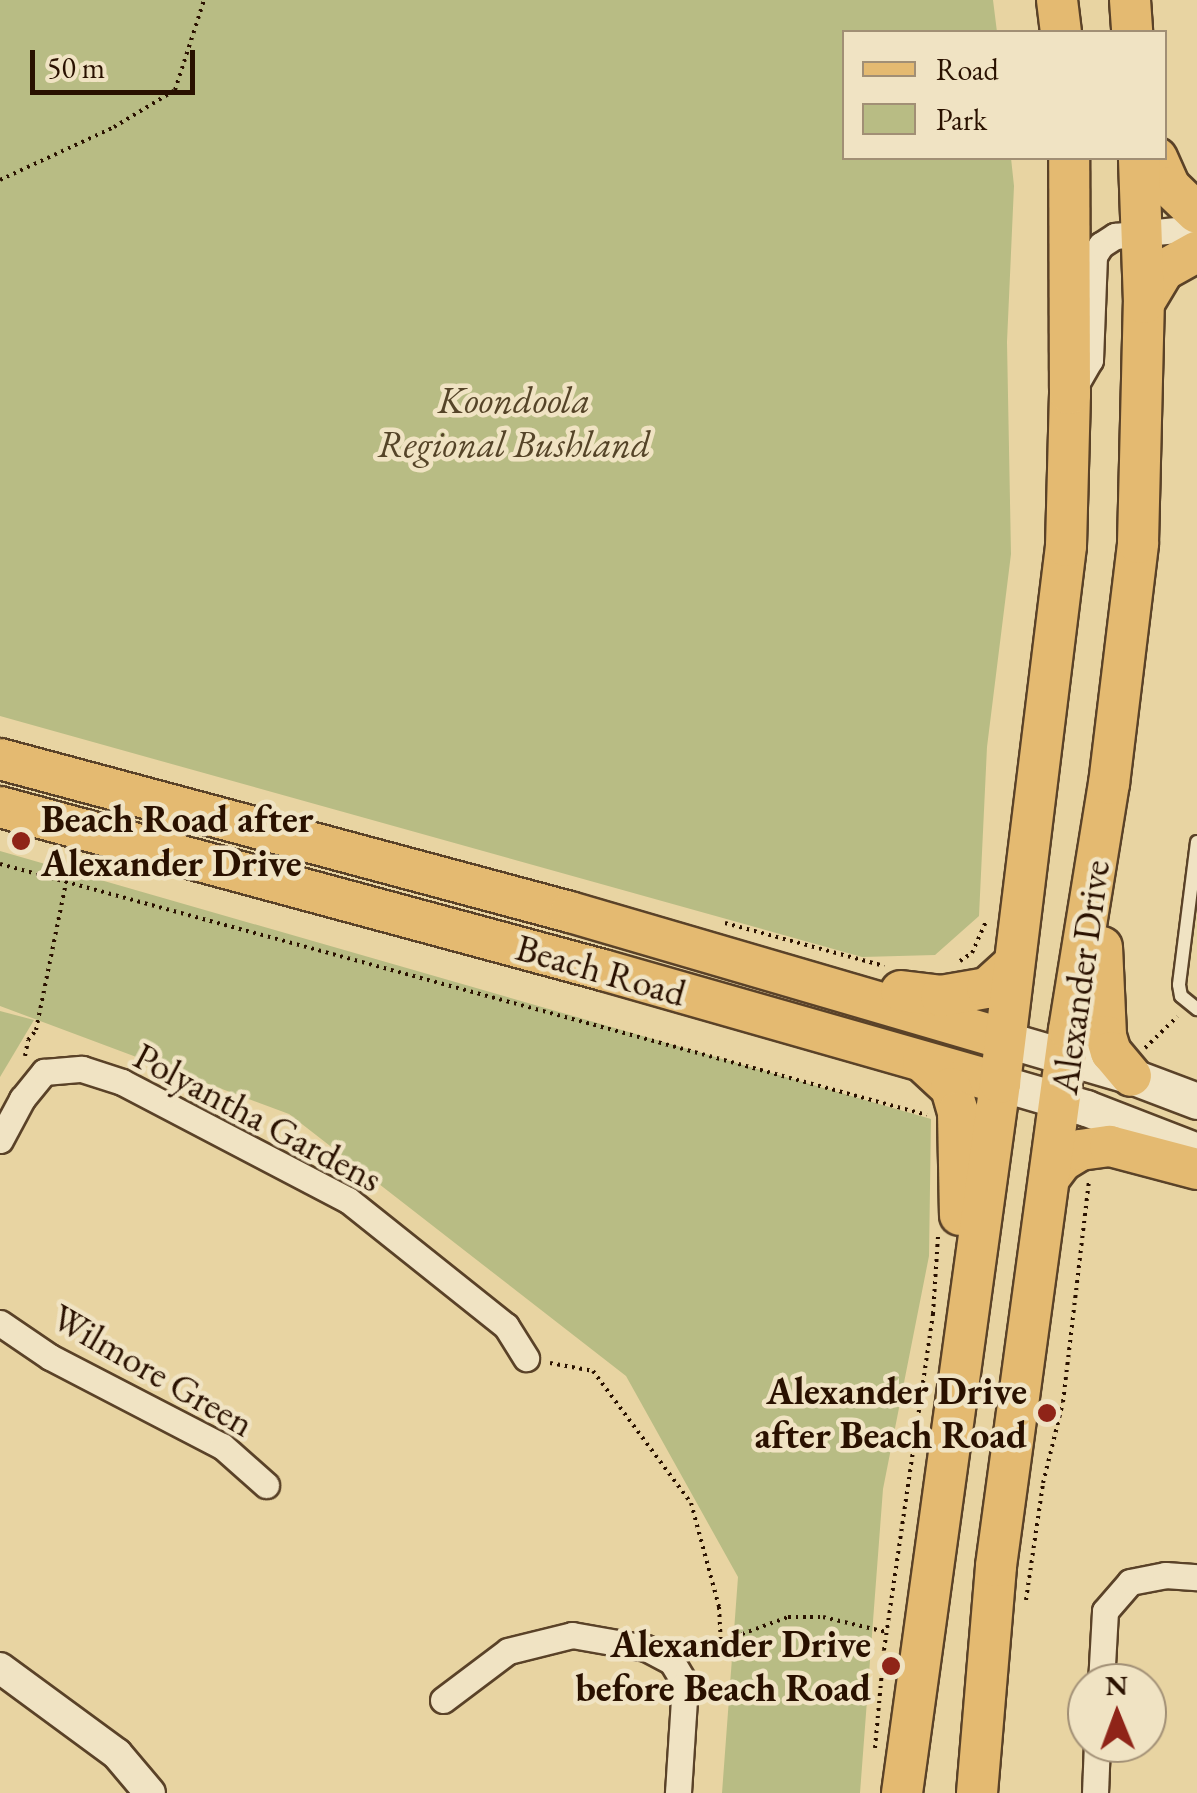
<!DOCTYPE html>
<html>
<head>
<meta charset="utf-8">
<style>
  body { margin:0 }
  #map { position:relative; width:1197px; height:1793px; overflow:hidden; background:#e8d4a2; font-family:"EB Garamond",serif }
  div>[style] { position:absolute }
  .green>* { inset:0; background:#b8bc84 }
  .path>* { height:4px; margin-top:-2px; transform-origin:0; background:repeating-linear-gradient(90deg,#2a1100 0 2.5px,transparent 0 7.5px) }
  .roads { filter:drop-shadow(2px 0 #5a4228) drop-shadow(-2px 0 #5a4228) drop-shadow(0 2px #5a4228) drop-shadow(0 -2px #5a4228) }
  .service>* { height:12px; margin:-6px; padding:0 6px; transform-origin:6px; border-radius:6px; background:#f0e3c3 }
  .minor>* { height:25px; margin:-12.5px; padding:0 12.5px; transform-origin:12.5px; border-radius:12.5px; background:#f0e3c3 }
  .tertiary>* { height:30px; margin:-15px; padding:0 15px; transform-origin:15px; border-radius:15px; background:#f0e3c3 }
  .secondary>* { height:35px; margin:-17.5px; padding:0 17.5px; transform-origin:17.5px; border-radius:17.5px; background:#f0e3c3 }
  .primary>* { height:40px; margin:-20px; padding:0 20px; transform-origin:20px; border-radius:20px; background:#e4ba71 }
  .dots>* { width:28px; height:28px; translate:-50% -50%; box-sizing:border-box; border:5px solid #f0e3c3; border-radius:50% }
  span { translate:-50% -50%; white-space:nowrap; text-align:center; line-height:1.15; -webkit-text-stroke:9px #f0e3c3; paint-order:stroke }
  .park-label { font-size:38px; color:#554428; font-style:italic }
  .poi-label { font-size:38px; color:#2a1100; font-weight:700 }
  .left { translate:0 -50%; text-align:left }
  .right { translate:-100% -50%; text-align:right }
  .street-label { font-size:38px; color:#2a1100 }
  .legend { position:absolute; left:842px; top:30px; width:325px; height:130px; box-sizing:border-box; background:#f0e3c3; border:2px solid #a18f75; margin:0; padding:12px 18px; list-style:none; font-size:30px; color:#2a1100 }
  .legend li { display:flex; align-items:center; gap:20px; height:50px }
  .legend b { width:50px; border:2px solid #a18f75 }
  .north { position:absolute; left:1067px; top:1663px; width:100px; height:100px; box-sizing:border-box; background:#f0e3c3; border:2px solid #a18f75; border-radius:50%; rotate:359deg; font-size:28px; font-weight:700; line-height:40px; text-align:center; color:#2a1100 }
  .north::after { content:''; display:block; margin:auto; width:35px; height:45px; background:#8f2418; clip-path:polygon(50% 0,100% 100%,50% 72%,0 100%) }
  .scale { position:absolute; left:30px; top:50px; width:165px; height:45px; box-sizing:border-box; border:5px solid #2a1100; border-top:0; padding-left:12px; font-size:30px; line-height:35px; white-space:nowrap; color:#2a1100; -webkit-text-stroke:8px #f0e3c3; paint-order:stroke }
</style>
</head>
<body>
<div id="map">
  <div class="green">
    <div style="clip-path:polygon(0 0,993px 0,997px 32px,844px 32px,844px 158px,1011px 158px,1014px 186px,1007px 342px,1011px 554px,987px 747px,979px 916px,935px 955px,862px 957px,0 716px)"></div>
    <div style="clip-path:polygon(0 851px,931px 1119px,929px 1256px,883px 1489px,860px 1793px,722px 1793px,738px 1577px,626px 1376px,289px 1114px,0 1006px)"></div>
    <div style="clip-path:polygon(0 1011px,34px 1020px,0 1077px)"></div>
  </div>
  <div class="path">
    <div style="left:0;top:180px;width:126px;rotate:-24.9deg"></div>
    <div style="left:114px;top:127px;width:71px;rotate:-31.2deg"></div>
    <div style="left:175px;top:90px;width:95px;rotate:-72.1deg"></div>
    <div style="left:0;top:864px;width:960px;rotate:15.15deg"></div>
    <div style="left:725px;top:923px;width:165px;rotate:15.1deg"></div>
    <div style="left:960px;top:961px;width:14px;rotate:-34deg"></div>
    <div style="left:972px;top:953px;width:36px;rotate:-66deg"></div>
    <div style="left:1145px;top:1048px;width:45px;rotate:-44.1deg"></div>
    <div style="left:25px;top:1056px;width:16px;rotate:-79deg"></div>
    <div style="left:28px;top:1040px;width:13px;rotate:-51deg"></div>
    <div style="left:36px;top:1030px;width:151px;rotate:-78.5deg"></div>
    <div style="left:550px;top:1363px;width:44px;rotate:10.5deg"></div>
    <div style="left:593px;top:1371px;width:164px;rotate:53.4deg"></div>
    <div style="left:691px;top:1503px;width:108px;rotate:74.9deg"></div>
    <div style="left:719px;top:1607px;width:35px;rotate:87deg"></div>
    <div style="left:1026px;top:1600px;width:118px;rotate:-81.7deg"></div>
    <div style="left:1043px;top:1483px;width:83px;rotate:-76.1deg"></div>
    <div style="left:1063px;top:1402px;width:224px;rotate:-83.3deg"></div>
    <div style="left:696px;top:1656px;width:29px;rotate:-29deg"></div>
    <div style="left:721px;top:1642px;width:72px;rotate:-20.5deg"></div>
    <div style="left:788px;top:1617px;width:35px"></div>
    <div style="left:823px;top:1617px;width:65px;rotate:13.4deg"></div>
    <div style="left:875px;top:1748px;width:98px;rotate:-84.8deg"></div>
    <div style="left:884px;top:1650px;width:340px;rotate:-81.7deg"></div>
    <div style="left:933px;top:1314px;width:78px;rotate:-86.3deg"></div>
  </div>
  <div class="roads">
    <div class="service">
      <div style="left:1197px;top:842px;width:144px;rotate:97.2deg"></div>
      <div style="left:1179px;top:985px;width:11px;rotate:80deg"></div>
      <div style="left:1181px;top:996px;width:21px;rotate:39deg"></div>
    </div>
    <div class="minor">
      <div style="left:1073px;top:389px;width:34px;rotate:-60deg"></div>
      <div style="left:1090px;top:360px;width:104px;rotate:-87.8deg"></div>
      <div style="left:1094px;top:256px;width:13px;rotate:-58deg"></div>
      <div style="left:1101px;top:245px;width:17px;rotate:-33deg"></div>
      <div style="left:1115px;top:236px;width:82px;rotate:-5.6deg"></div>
      <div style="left:0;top:1140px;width:47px;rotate:-61.8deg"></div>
      <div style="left:22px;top:1099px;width:35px;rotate:-51deg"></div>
      <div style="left:44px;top:1072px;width:38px;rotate:-5deg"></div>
      <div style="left:82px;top:1069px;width:42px;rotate:18deg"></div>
      <div style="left:122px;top:1082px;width:255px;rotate:27.6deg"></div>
      <div style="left:348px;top:1200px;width:202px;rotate:38.6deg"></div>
      <div style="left:506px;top:1326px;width:38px;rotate:58deg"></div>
      <div style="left:0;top:1323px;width:60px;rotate:34.2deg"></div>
      <div style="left:50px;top:1357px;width:194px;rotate:27.4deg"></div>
      <div style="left:222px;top:1446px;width:59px;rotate:41.6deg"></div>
      <div style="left:1101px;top:1683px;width:72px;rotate:-86.8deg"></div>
      <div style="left:1105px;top:1611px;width:38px;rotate:-49deg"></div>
      <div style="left:1130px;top:1582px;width:36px;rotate:-11deg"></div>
      <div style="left:1165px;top:1575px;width:32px;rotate:4deg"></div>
      <div style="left:443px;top:1700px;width:81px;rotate:-37deg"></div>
      <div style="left:508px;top:1651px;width:66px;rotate:-14deg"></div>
      <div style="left:572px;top:1635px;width:75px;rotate:10deg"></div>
      <div style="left:646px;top:1648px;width:30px;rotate:28deg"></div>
      <div style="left:672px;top:1662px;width:26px;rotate:59deg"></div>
      <div style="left:685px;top:1684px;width:109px;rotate:93.7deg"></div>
      <div style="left:1095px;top:1793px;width:50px;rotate:-87.7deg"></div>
    </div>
    <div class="tertiary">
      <div style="left:0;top:1668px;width:145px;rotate:36.3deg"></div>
      <div style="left:117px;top:1754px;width:51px;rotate:49.8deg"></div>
    </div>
    <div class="secondary">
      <div style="left:1004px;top:1039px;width:132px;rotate:16.2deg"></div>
      <div style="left:1131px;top:1076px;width:71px;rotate:20.7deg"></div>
      <div style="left:1000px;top:1083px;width:90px;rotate:16.2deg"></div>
      <div style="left:1086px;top:1108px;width:119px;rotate:21.2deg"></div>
    </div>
    <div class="primary">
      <div style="left:1057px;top:0;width:32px;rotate:83deg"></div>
      <div style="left:1130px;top:0;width:32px;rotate:86deg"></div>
      <div style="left:1157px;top:158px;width:32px;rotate:66deg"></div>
      <div style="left:1170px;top:187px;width:37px;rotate:44deg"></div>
      <div style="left:1144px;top:303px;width:39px;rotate:-59deg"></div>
      <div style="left:1164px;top:270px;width:38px;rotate:-29deg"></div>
      <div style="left:0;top:759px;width:590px;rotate:15.03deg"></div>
      <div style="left:570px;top:912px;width:452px;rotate:16.3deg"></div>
      <div style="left:0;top:807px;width:625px;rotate:15.13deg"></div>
      <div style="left:603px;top:970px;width:413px;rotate:15.9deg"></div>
      <div style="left:1102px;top:947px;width:89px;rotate:87.4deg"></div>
      <div style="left:1106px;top:1036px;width:17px;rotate:73deg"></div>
      <div style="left:1111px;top:1052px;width:31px;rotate:50deg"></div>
      <div style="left:901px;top:991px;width:40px;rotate:7.1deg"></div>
      <div style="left:941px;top:996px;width:47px;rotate:-9.9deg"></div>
      <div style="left:987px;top:988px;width:36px;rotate:-42deg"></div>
      <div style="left:923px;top:1062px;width:38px;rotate:43deg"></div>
      <div style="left:951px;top:1088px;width:25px;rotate:74deg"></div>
      <div style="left:958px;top:1112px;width:103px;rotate:88.9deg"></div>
      <div style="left:1050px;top:1177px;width:20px;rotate:-53deg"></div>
      <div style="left:1062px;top:1161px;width:21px;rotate:-31deg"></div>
      <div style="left:1080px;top:1150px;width:30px;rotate:-8deg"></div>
      <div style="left:1110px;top:1146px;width:90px;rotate:14.8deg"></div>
      <div style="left:902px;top:1793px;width:717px;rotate:-82.14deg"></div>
      <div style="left:1000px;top:1083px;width:541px;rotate:-82.99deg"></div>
      <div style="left:1066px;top:546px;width:152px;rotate:-88.5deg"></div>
      <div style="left:1070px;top:394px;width:236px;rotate:-90.2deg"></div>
      <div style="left:977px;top:1793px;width:228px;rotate:-85.2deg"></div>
      <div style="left:996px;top:1566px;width:541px;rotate:-82.24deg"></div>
      <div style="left:1069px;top:1030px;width:249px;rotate:-80.8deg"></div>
      <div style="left:1109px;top:784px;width:243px;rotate:-83.1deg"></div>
      <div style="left:1138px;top:543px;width:240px;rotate:-88.6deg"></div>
      <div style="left:1144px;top:303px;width:145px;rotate:-92deg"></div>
    </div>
  </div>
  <div class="dots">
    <div style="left:21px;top:841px;background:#8f2418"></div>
    <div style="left:1047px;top:1413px;background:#8f2418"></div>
    <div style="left:891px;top:1666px;background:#8f2418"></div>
  </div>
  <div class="park-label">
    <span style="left:514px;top:422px">Koondoola<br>Regional Bushland</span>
  </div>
  <div class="poi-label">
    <span class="left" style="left:41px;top:841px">Beach Road after<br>Alexander Drive</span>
    <span class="right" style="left:1027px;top:1413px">Alexander Drive<br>after Beach Road</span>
    <span class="right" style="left:871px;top:1666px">Alexander Drive<br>before Beach Road</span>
  </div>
  <div class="street-label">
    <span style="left:601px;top:970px;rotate:16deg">Beach Road</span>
    <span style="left:1080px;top:977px;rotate:-82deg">Alexander Drive</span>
    <span style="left:258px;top:1117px;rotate:28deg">Polyantha Gardens</span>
    <span style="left:153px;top:1370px;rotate:30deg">Wilmore Green</span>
  </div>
  <ul class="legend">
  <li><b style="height:12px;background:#e4ba71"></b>Road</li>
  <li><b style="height:28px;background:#b8bc84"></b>Park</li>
  </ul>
  <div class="north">N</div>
  <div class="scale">50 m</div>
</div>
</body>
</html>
